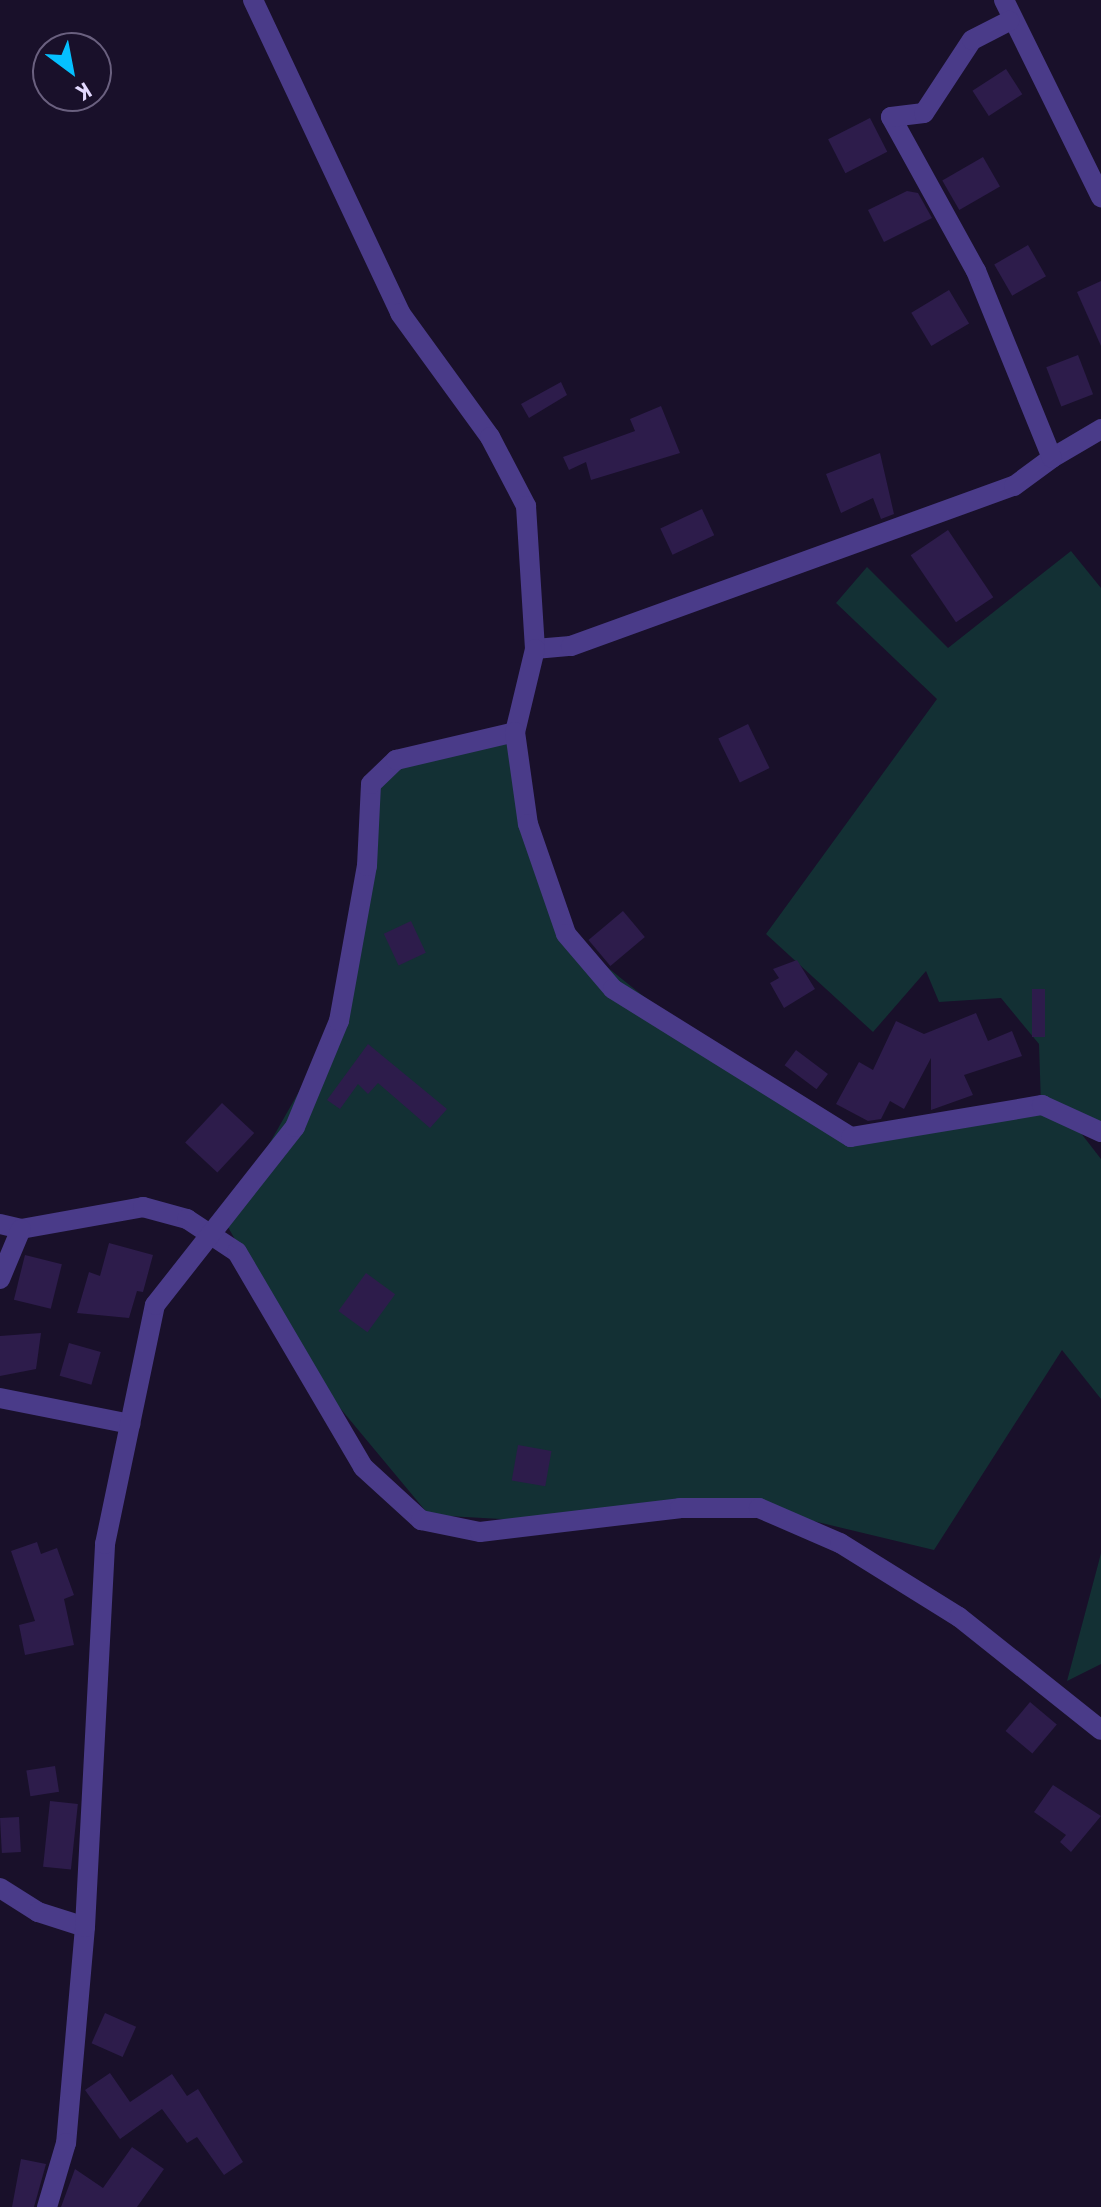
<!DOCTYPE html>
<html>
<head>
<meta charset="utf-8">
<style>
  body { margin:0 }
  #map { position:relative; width:1101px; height:2207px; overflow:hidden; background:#19102a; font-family:"Roboto Condensed",sans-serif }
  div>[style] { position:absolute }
  .green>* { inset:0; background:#133034 }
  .building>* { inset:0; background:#2d1c4b; transform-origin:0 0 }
  .minor>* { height:20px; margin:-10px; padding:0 10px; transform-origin:10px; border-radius:10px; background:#4a3b89 }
  .tertiary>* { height:20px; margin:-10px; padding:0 10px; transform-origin:10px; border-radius:10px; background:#4a3b89 }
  span { translate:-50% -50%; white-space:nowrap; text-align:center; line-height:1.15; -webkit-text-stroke:8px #19102a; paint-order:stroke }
  .north { position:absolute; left:32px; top:32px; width:80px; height:80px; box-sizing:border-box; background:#19102a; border:2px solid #6a607f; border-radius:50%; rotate:148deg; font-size:22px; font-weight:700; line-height:32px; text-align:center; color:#e3d9ff }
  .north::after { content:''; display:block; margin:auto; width:28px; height:36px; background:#05c0ff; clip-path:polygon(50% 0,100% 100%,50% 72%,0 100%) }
</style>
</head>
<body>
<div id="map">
  <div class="green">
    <div style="clip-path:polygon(1071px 551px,1101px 588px,1101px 1132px,1070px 1119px,1101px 1159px,1101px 1399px,1062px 1350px,934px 1550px,759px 1508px,577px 1523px,429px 1515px,315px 1378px,225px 1222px,339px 1021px,382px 773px,515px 732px,566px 934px,714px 1053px,851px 1137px,1041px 1105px,1039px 1044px,1001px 998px,939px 1002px,926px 971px,873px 1032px,766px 934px,937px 699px,836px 603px,867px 567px,948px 648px)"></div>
    <div style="clip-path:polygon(1101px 1553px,1101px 1664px,1067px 1681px,1099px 1561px)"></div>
  </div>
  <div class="building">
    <div style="left:1006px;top:69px;width:30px;height:40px;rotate:57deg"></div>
    <div style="left:870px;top:118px;width:38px;height:47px;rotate:63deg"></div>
    <div style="left:983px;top:157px;width:34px;height:47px;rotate:60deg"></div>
    <div style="clip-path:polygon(907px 191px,918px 193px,932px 218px,884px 242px,868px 210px)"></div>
    <div style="left:1028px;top:245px;width:36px;height:39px;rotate:60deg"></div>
    <div style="clip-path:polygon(1101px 281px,1101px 346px,1077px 292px)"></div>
    <div style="left:949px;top:290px;width:39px;height:44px;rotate:59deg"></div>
    <div style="left:1078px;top:355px;width:42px;height:34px;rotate:69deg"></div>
    <div style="clip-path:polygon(561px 382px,567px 395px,529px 418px,521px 404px)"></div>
    <div style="clip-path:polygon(661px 406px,680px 453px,591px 480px,586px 462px,569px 470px,563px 457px,635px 431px,630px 419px)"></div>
    <div style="clip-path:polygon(880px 453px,894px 514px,881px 519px,873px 498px,841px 513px,826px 474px)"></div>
    <div style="left:702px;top:509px;width:29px;height:46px;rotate:65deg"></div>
    <div style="left:948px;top:530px;width:81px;height:45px;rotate:56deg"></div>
    <div style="left:748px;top:724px;width:49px;height:33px;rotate:64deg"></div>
    <div style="left:623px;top:911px;width:34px;height:45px;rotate:50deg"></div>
    <div style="left:411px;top:921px;width:35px;height:30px;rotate:65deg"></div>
    <div style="clip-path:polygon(797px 960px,815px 989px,784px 1008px,770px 983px,779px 978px,773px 969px)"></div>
    <div style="left:1045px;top:989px;width:48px;height:13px;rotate:90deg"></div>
    <div style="clip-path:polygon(976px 1013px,988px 1041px,1012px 1031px,1022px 1056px,964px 1075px,973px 1095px,931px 1110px,931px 1058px,904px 1109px,890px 1101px,881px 1119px,868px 1121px,836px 1104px,859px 1062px,873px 1070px,896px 1021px,924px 1034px)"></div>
    <div style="clip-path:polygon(368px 1044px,447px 1109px,430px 1128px,378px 1083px,368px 1094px,358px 1084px,340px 1109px,327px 1100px)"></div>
    <div style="left:796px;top:1050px;width:40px;height:19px;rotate:37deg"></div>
    <div style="left:222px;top:1103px;width:44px;height:54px;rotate:43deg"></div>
    <div style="clip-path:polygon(109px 1243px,153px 1255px,143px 1292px,137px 1291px,129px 1318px,77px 1313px,89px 1272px,100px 1276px)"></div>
    <div style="left:25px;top:1255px;width:38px;height:46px;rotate:14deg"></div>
    <div style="left:366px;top:1273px;width:36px;height:47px;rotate:36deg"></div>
    <div style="clip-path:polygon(41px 1333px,36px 1369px,0 1376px,0 1336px)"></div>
    <div style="left:69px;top:1343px;width:33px;height:34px;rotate:16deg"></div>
    <div style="left:518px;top:1445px;width:34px;height:36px;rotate:10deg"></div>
    <div style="clip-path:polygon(37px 1542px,41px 1554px,57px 1548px,74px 1595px,64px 1599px,74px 1645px,25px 1655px,19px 1625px,35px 1621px,11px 1551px)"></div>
    <div style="left:1030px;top:1702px;width:35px;height:38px;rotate:40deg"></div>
    <div style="left:55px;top:1766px;width:26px;height:29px;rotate:81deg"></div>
    <div style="clip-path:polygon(1053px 1785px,1101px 1816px,1071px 1852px,1060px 1842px,1066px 1835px,1034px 1812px)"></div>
    <div style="left:50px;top:1801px;width:28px;height:66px;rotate:6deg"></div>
    <div style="left:19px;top:1817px;width:35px;height:19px;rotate:87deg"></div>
    <div style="left:105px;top:2013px;width:34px;height:33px;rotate:24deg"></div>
    <div style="clip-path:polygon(110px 2073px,130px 2102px,172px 2074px,187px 2096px,198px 2089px,243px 2162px,224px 2175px,197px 2137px,187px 2143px,162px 2109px,120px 2139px,85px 2090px)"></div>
    <div style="clip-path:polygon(132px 2147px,164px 2169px,137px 2207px,61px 2207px,75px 2169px,103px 2188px)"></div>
    <div style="clip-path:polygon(21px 2159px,46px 2164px,34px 2207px,12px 2207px)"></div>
  </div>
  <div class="minor">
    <div style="left:1004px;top:0;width:220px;rotate:63.8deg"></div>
    <div style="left:1052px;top:458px;width:57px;rotate:-30.6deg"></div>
    <div style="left:535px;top:649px;width:36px;rotate:-5deg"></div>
    <div style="left:571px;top:646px;width:471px;rotate:-19.9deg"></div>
    <div style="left:1014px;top:486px;width:47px;rotate:-36.4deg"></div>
    <div style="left:1052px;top:458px;width:202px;rotate:-112.1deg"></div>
    <div style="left:976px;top:271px;width:176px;rotate:-118.9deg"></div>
    <div style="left:891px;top:117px;width:33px;rotate:-7deg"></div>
    <div style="left:924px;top:113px;width:87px;rotate:-56.7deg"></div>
    <div style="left:972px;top:40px;width:42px;rotate:-27.2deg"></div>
    <div style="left:0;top:1224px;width:22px;rotate:13deg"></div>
    <div style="left:21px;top:1229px;width:124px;rotate:-10.2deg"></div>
    <div style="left:143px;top:1207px;width:46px;rotate:15.3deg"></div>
    <div style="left:187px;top:1219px;width:60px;rotate:33.4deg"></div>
    <div style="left:237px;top:1252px;width:249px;rotate:59.6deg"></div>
    <div style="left:363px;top:1467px;width:79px;rotate:42.4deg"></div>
    <div style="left:421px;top:1520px;width:60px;rotate:11.5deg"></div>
    <div style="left:480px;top:1532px;width:201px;rotate:-6.8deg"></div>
    <div style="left:680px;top:1508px;width:79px"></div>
    <div style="left:759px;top:1508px;width:88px;rotate:23.4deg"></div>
    <div style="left:840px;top:1543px;width:140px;rotate:31.9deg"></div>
    <div style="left:959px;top:1617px;width:181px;rotate:38.5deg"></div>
    <div style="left:0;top:1279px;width:54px;rotate:-67.2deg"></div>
    <div style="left:0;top:1398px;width:133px;rotate:11.3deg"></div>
    <div style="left:0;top:1888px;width:45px;rotate:32.3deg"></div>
    <div style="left:38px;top:1912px;width:49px;rotate:17.7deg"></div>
    <div style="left:85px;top:1927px;width:217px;rotate:95deg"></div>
    <div style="left:66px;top:2143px;width:67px;rotate:106.5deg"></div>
    <div style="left:85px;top:1927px;width:384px;rotate:-87deg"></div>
    <div style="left:105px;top:1544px;width:244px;rotate:-78.2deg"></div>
    <div style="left:155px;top:1305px;width:226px;rotate:-51.8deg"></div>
    <div style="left:295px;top:1127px;width:115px;rotate:-67.5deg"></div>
    <div style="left:339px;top:1021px;width:158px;rotate:-79.8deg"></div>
    <div style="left:367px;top:866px;width:82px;rotate:-87.2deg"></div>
    <div style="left:371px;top:784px;width:35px;rotate:-44deg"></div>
    <div style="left:396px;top:760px;width:122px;rotate:-13.2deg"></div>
  </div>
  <div class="tertiary">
    <div style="left:253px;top:0;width:346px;rotate:64.8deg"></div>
    <div style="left:400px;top:313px;width:153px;rotate:54deg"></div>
    <div style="left:490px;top:437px;width:78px;rotate:62.4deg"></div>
    <div style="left:526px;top:506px;width:143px;rotate:86.4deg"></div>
    <div style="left:535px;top:649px;width:85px;rotate:103.5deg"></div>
    <div style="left:515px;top:732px;width:93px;rotate:82deg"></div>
    <div style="left:528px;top:824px;width:116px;rotate:70.9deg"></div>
    <div style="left:566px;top:934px;width:72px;rotate:49.5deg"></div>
    <div style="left:613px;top:989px;width:280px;rotate:31.9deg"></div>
    <div style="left:851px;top:1137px;width:194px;rotate:-9.5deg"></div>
    <div style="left:1042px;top:1105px;width:65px;rotate:24.6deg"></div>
  </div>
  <div class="north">K</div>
</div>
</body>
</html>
